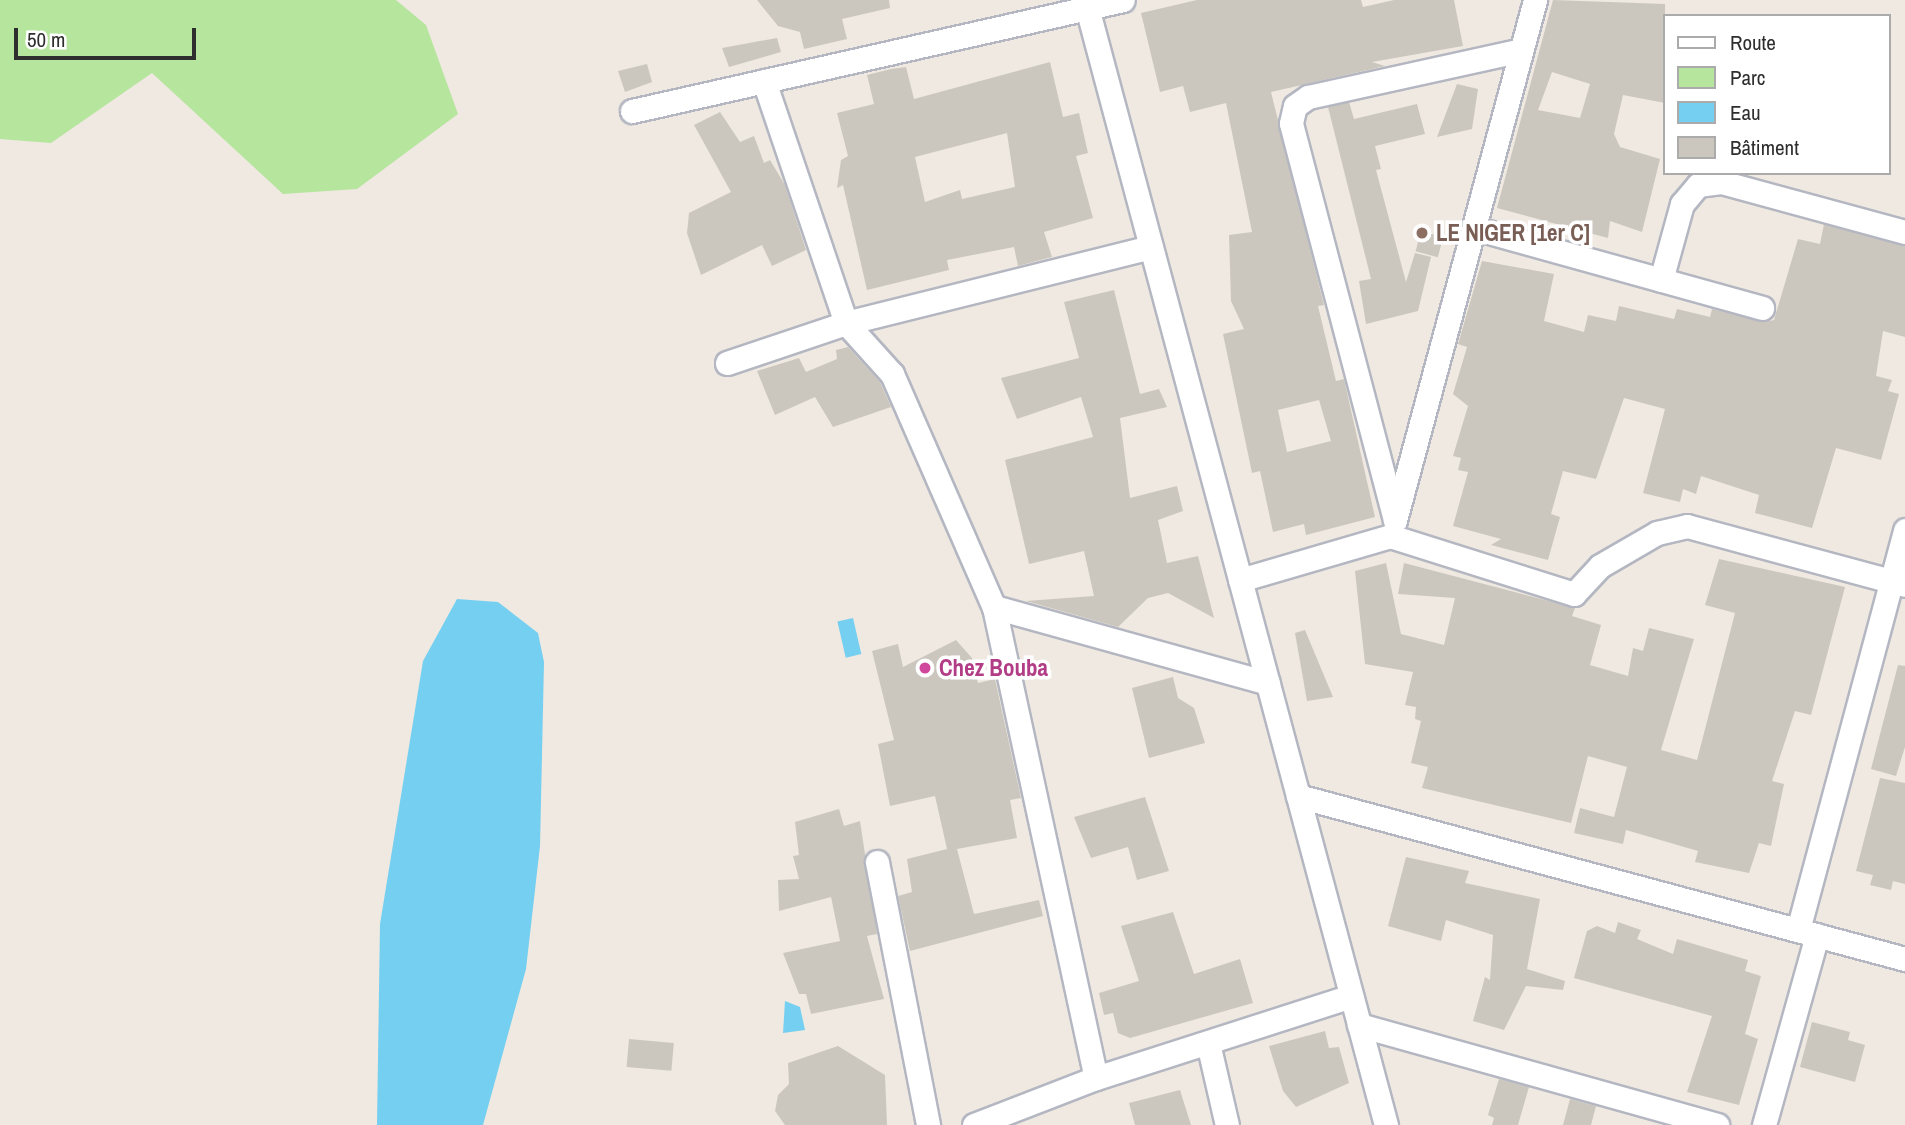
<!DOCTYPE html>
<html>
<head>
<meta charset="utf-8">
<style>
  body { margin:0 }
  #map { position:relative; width:1905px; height:1125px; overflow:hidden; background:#efe9e1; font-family:"Archivo Narrow",sans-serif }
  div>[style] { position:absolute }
  .green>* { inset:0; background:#b6e59e }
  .water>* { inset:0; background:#75cff0; transform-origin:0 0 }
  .building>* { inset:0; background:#cbc7bf; transform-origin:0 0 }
  .roads { filter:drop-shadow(2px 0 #b4b7c1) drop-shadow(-2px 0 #b4b7c1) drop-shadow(0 2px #b4b7c1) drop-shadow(0 -2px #b4b7c1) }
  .minor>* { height:23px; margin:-11.5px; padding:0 11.5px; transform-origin:11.5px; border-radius:11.5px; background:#fff }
  .dots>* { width:19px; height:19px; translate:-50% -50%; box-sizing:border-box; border:4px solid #fff; border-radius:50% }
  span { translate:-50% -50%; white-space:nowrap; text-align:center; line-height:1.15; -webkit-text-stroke:7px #fff; paint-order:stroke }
  .education-label { font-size:23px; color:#785e54; font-weight:700 }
  .left { translate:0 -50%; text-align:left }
  .hotel-label { font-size:23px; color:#b23c85; font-weight:700 }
  .legend { position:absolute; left:1663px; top:14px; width:228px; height:161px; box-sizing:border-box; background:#fff; border:2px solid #ababab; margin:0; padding:9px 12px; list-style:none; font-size:21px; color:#2e2e2e }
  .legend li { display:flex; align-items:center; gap:14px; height:35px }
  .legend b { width:35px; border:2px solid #ababab }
  .scale { position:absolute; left:14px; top:28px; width:182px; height:32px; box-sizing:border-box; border:4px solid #2e2e2e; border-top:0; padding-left:9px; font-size:21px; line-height:24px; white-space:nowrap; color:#2e2e2e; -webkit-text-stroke:5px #fff; paint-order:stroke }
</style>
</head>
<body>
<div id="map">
  <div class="green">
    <div style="clip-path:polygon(0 0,396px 0,426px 25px,458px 114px,357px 189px,283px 194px,152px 73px,51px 143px,0 139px)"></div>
  </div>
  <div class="water">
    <div style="clip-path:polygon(457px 599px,498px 602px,538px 633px,544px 662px,540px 846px,526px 969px,483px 1125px,377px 1125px,380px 924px,423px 661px)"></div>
    <div style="left:853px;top:618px;width:37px;height:16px;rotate:77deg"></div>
    <div style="clip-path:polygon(785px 1001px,800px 1007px,805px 1030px,783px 1033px)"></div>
  </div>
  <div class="building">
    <div style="clip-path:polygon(757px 0,889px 0,890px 8px,842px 19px,847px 39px,804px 49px,800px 32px,778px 26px)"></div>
    <div style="clip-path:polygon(evenodd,1197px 0,1361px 0,1363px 7px,1394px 0,1454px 0,1463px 46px,1372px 62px,1385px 66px,1271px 92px,1324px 305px,1318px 306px,1336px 381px,1344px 379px,1375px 517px,1306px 535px,1304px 524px,1273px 532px,1260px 471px,1252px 473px,1223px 334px,1244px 329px,1231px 301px,1229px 235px,1252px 232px,1226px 103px,1190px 112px,1183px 86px,1160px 92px,1141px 13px,1197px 0,1319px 400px,1331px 441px,1287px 452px,1278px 410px,1319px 400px)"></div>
    <div style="clip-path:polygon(evenodd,1553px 0,1665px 4px,1665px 103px,1623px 95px,1614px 134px,1620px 147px,1660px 159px,1642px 232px,1610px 221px,1608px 238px,1497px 208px,1553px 0,1552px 72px,1590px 84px,1580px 118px,1538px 110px,1552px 72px)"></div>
    <div style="clip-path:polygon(777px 38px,781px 52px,729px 67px,722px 48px)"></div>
    <div style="clip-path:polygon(evenodd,1050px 62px,1063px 117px,1079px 113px,1088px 153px,1076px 156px,1093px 218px,1044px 232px,1052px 257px,1018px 266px,1014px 247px,947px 260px,949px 270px,867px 290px,843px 185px,837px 188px,841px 160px,848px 156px,837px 113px,874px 104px,867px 75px,891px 69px,906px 67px,914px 99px,1050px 62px,1007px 133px,1015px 187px,962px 199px,960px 190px,925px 202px,915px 157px,1007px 133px)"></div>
    <div style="clip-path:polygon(647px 64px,652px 82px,625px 92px,618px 71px)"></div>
    <div style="clip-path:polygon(1457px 84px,1478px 89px,1472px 129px,1437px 137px)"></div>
    <div style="clip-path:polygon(1349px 102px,1354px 119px,1417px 104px,1425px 134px,1375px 146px,1381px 169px,1376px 170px,1406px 282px,1415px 253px,1431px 257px,1418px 311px,1366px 324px,1359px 281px,1371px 279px,1328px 107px)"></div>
    <div style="clip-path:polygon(720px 112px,740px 142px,754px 136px,764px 163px,770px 160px,785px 185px,806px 250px,772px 266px,762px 245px,701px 275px,687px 233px,689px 213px,731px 192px,694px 125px)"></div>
    <div style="clip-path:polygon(1824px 224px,1905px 246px,1905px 337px,1883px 331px,1876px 376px,1892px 380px,1888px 391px,1899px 394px,1881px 460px,1836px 448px,1812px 528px,1755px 513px,1759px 495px,1701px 476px,1696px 494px,1683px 489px,1680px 502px,1643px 493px,1665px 409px,1624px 398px,1596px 479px,1563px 471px,1551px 514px,1560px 517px,1548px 560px,1491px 545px,1501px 539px,1453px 526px,1468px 472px,1458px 470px,1461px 458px,1453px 456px,1468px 406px,1453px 394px,1467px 347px,1458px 344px,1482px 261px,1554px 274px,1544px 321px,1584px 332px,1588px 315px,1616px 321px,1619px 306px,1674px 319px,1677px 309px,1710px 317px,1712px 309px,1765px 322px,1774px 320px,1798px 239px,1820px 244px)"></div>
    <div style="left:1421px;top:231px;width:23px;height:21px;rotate:15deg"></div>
    <div style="clip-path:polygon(1114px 290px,1140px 394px,1159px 389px,1167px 407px,1120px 418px,1130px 498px,1177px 486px,1183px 511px,1158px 520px,1167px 563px,1198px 556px,1214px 618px,1168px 593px,1148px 598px,1118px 627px,1026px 601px,1094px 596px,1084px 551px,1029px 564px,1005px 460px,1093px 437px,1081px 397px,1017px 419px,1001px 378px,1079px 358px,1064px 302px)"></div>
    <div style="clip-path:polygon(848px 347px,880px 382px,891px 407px,833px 427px,815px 397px,775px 415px,757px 371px,799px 358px,806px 372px,837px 359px,836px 350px)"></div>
    <div style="clip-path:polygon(1719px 559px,1845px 587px,1811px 715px,1795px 711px,1772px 781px,1784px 784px,1771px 846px,1759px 843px,1749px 873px,1695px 862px,1698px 851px,1626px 830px,1623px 844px,1574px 833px,1580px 808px,1614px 817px,1627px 767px,1588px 756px,1571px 823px,1422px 788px,1428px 767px,1411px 763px,1421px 721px,1415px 719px,1416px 707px,1405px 705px,1413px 672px,1365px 664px,1355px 571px,1386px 563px,1401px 634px,1444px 645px,1455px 598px,1398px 594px,1404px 563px,1575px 608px,1572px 616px,1601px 625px,1590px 665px,1628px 676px,1633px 648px,1643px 651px,1649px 628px,1694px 639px,1661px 750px,1697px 760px,1735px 613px,1705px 605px)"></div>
    <div style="clip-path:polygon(1305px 630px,1333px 697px,1307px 701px,1295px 633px)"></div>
    <div style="clip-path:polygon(956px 640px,972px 658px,978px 683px,995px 679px,1021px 798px,1010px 800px,1017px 838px,957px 849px,974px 914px,1039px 900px,1043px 916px,910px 951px,898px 896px,912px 892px,907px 859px,947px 849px,935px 796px,890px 806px,878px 744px,894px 740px,872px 651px,898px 644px,903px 667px)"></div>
    <div style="clip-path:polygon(1898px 665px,1905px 666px,1905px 747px,1896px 776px,1871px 769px)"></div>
    <div style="clip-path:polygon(1173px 677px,1178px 698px,1194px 708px,1205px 743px,1149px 758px,1132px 688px)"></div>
    <div style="clip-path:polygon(1880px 778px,1905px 783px,1905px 884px,1893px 881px,1891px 890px,1870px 885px,1873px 875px,1856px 871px)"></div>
    <div style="clip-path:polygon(1145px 797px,1169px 871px,1137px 880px,1128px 847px,1091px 858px,1074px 817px)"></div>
    <div style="clip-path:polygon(839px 809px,844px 826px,860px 821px,877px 934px,867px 936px,884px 999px,811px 1014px,806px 994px,799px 994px,783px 953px,840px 941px,831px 897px,779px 911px,778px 880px,799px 879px,793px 856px,799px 855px,795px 822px)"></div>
    <div style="clip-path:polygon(1406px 857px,1469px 871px,1465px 883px,1540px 899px,1527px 969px,1565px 981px,1563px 990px,1526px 986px,1504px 1030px,1473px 1021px,1485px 977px,1490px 980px,1493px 935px,1446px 920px,1441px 941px,1388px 926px)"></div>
    <div style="clip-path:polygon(1173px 912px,1194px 974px,1240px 959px,1253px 1003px,1130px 1038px,1118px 1033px,1113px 1013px,1104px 1015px,1099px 993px,1139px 981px,1121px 926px)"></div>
    <div style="clip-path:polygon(1618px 922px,1641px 930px,1637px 939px,1673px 954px,1677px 939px,1748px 960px,1745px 971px,1761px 976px,1745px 1034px,1758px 1039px,1739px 1105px,1687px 1092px,1712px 1016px,1574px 978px,1587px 931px,1597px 926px,1615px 933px)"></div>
    <div style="clip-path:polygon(1812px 1022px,1850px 1032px,1848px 1040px,1865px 1045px,1855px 1082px,1800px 1067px)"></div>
    <div style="clip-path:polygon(1325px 1031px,1329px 1048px,1339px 1047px,1349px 1083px,1296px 1107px,1283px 1091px,1269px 1046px)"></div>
    <div style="left:629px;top:1039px;width:45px;height:28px;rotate:5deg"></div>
    <div style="clip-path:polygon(838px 1046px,885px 1075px,887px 1125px,785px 1125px,775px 1111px,778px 1095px,789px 1084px,788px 1063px)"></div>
    <div style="clip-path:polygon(1499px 1079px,1529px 1087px,1518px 1125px,1492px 1125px,1494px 1118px,1488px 1115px)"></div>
    <div style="clip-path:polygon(1180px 1090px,1191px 1125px,1135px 1125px,1129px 1103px)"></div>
    <div style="clip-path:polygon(1570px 1099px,1596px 1106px,1591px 1125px,1563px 1125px)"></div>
  </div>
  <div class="roads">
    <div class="minor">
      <div style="left:1085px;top:0;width:1165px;rotate:75.02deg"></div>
      <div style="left:764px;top:81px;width:256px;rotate:71.3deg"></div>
      <div style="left:846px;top:323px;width:69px;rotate:48deg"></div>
      <div style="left:892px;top:374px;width:254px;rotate:66.4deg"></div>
      <div style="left:994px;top:607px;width:482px;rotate:77.8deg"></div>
      <div style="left:632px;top:111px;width:503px;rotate:-12.74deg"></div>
      <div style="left:1474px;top:228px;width:299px;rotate:15.5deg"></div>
      <div style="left:1661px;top:280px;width:79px;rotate:-74.6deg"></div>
      <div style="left:1682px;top:204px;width:25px;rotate:-50deg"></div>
      <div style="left:1698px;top:185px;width:23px;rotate:-7deg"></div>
      <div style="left:1721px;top:182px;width:191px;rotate:15.2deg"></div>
      <div style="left:727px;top:363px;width:126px;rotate:-18.6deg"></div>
      <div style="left:846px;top:323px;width:314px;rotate:-14deg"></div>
      <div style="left:1395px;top:520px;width:410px;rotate:-104.7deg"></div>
      <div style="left:1291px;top:123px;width:17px;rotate:-77deg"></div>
      <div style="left:1295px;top:106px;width:16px;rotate:-35deg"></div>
      <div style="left:1308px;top:97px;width:218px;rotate:-12.4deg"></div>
      <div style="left:1395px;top:520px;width:539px;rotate:-74.93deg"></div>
      <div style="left:1240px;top:580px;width:156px;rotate:-16.3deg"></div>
      <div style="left:1390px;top:536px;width:193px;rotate:17.5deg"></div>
      <div style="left:1574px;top:594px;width:38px;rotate:-47deg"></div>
      <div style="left:1600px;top:566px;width:66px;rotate:-30.1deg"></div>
      <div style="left:1657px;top:533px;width:31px;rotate:-13deg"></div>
      <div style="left:1687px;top:526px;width:226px;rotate:15.1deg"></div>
      <div style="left:994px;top:607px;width:284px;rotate:15.5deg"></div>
      <div style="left:1298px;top:796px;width:629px;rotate:15.03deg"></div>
      <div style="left:877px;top:862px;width:268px;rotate:79deg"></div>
      <div style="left:1798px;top:930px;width:414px;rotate:-75deg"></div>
      <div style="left:1359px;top:1025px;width:372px;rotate:15.6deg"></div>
      <div style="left:1208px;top:1043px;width:84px;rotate:77deg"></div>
      <div style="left:974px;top:1125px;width:131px;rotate:-21.1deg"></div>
      <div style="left:1096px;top:1078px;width:268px;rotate:-17.8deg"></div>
      <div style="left:1764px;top:1125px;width:197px;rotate:-74.4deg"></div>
    </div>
  </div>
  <div class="dots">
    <div style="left:1422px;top:233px;background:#8d6e63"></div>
    <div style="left:925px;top:668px;background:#d1479c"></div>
  </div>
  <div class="education-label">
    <span class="left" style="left:1436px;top:233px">LE NIGER [1er C]</span>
  </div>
  <div class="hotel-label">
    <span class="left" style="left:939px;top:668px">Chez Bouba</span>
  </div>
  <ul class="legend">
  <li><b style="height:9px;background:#fff"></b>Route</li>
  <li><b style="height:19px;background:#b6e59e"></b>Parc</li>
  <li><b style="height:19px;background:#75cff0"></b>Eau</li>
  <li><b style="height:19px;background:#cbc7bf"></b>Bâtiment</li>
  </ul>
  <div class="scale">50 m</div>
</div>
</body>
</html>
